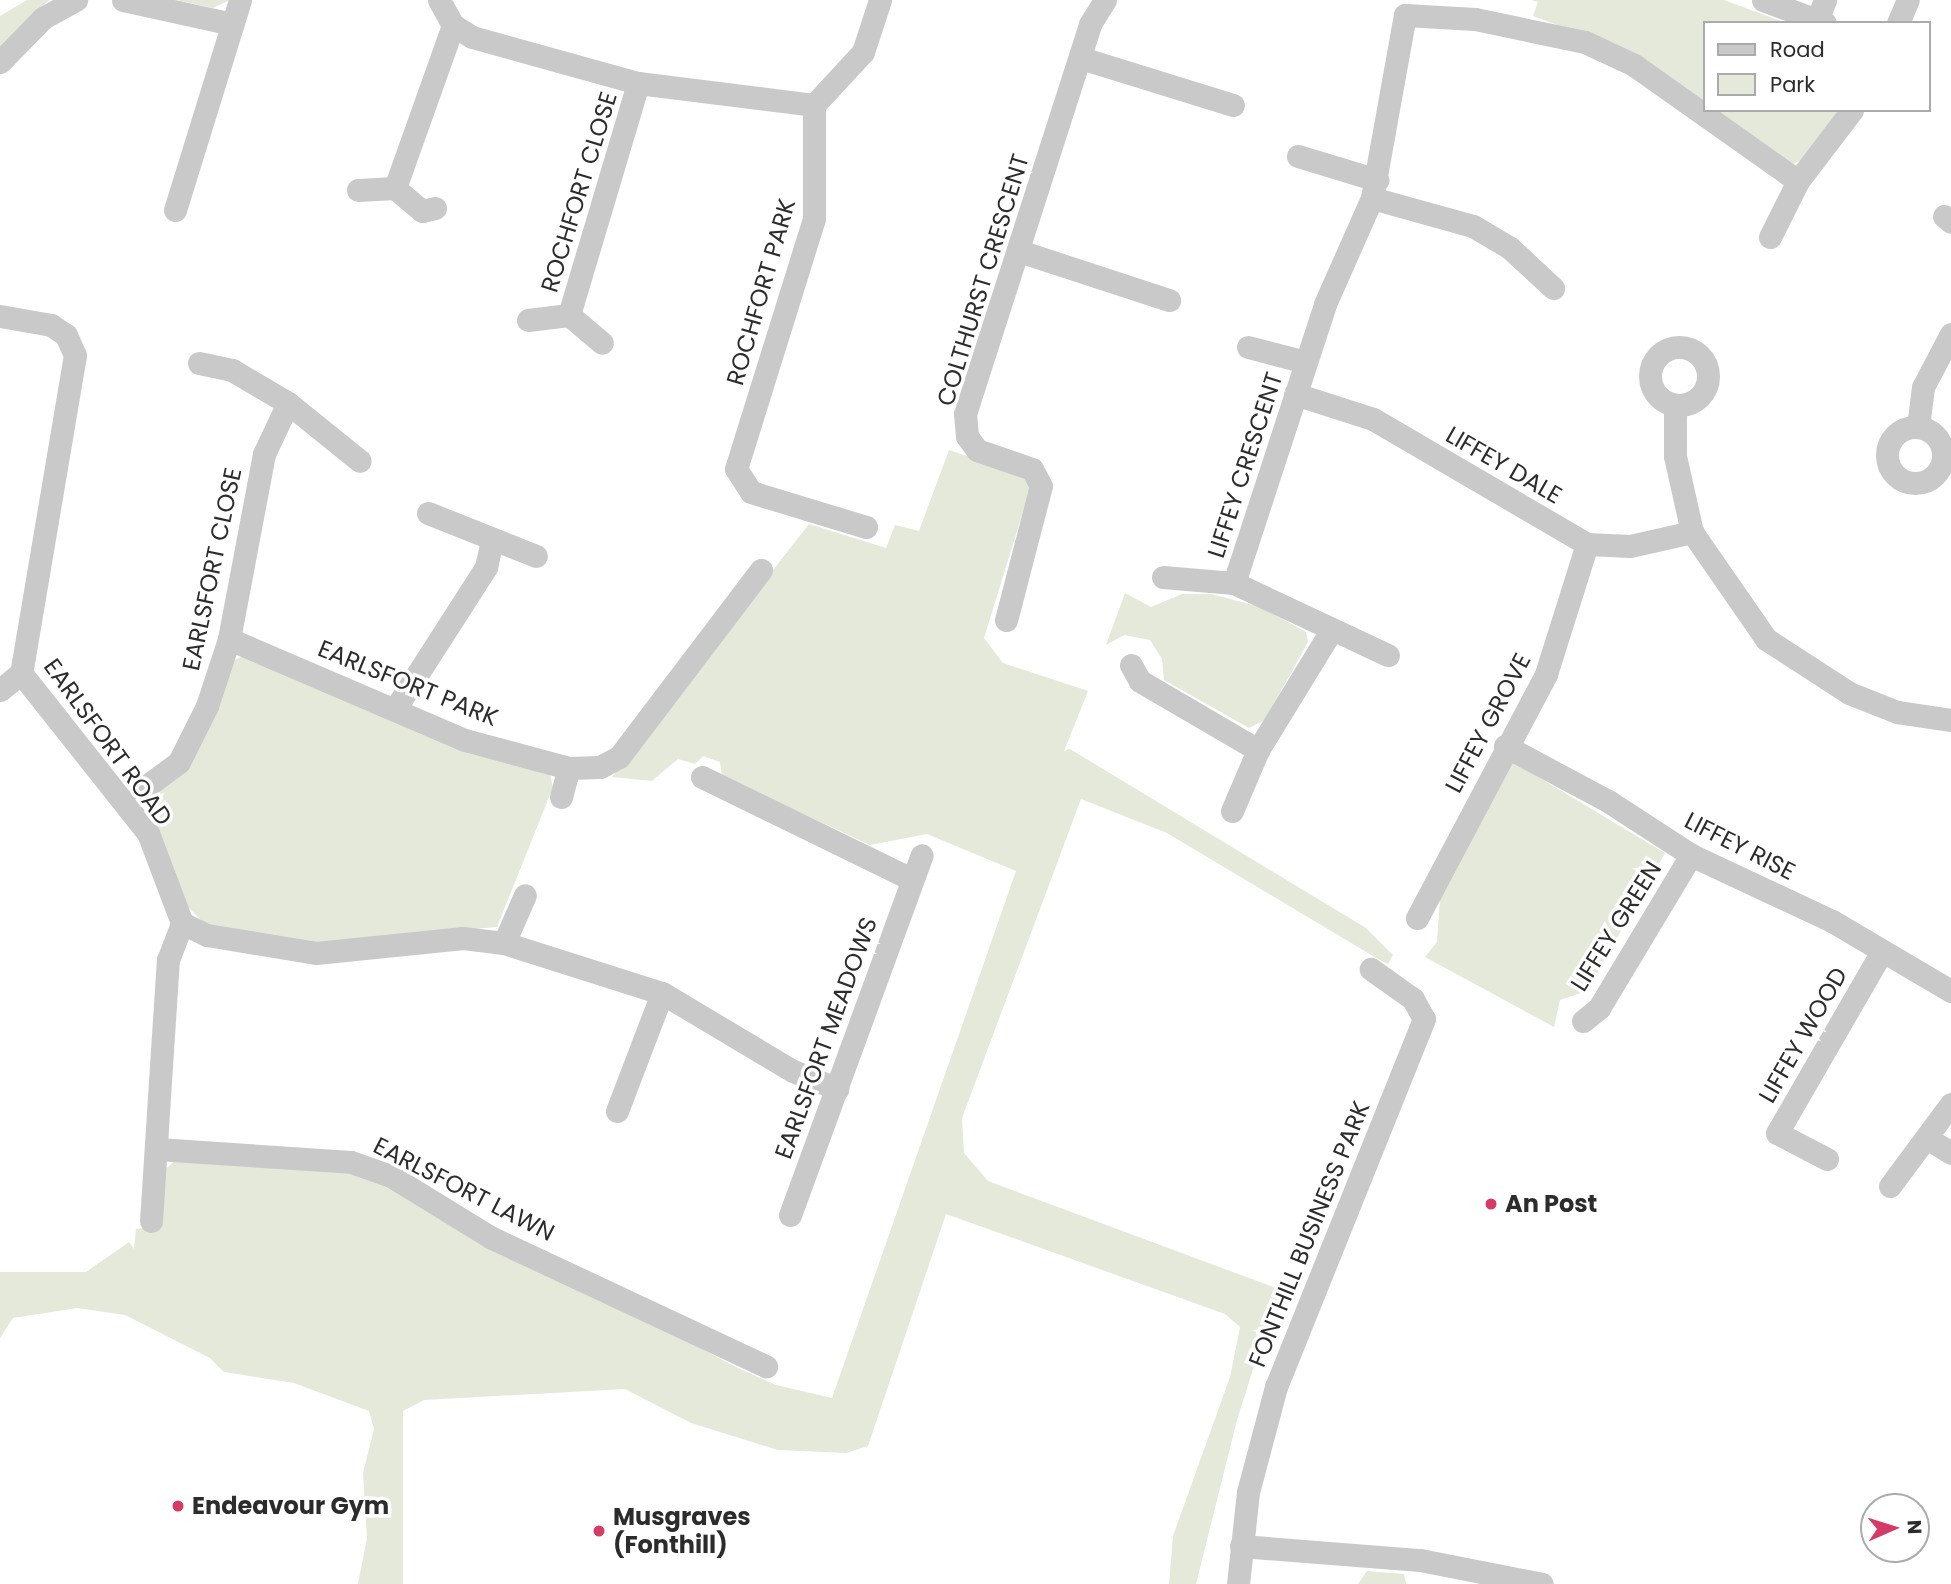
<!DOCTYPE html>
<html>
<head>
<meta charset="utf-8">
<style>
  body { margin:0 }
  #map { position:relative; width:1951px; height:1584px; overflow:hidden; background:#fff; font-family:Poppins,sans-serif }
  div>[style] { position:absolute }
  .green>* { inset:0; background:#e5e9da }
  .minor>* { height:23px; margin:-11.5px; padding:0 11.5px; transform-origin:11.5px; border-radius:11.5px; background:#c9c9c9 }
  .minor>.ring { margin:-11.5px; padding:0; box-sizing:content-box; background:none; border:23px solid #c9c9c9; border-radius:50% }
  .dots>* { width:19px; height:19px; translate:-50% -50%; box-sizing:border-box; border:4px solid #fff; border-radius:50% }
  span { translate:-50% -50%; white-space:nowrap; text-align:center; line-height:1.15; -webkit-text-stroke:7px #fff; paint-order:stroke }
  .street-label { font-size:24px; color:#2c2c2c }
  .poi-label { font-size:24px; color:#2c2c2c; font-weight:700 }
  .left { translate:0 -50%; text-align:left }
  .legend { position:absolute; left:1703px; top:21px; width:228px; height:91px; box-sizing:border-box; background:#fff; border:2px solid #ababab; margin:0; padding:9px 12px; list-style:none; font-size:21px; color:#2c2c2c }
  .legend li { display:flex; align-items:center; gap:14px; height:35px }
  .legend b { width:35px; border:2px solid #ababab }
  .north { position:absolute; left:1860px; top:1493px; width:70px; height:70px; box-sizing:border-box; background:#fff; border:2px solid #ababab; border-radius:50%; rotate:87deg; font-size:19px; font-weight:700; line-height:28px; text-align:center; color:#2c2c2c }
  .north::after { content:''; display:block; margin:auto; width:24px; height:32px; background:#d63b67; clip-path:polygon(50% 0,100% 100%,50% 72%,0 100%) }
</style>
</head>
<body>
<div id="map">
  <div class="green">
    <div style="clip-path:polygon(27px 0,49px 0,0 50px,0 16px)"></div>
    <div style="clip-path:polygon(176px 0,230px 0,213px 8px)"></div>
    <div style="clip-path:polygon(1531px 0,1724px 0,1786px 23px,1704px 23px,1704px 107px,1573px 31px,1533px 16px,1538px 2px)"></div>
    <div style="clip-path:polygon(1708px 110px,1842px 110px,1804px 159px,1791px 165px)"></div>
    <div style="clip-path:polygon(949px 450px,1020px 474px,1031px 486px,984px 638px,1003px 663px,1088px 691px,1064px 751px,1070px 749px,1366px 928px,1393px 955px,1388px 964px,1378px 959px,1167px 833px,1081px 799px,962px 1118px,964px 1153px,988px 1181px,1284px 1291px,1272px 1309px,1237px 1420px,1196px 1584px,1169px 1584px,1173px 1536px,1230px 1377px,1240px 1327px,1225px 1314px,946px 1214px,868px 1446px,846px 1453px,778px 1450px,691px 1423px,625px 1389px,424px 1400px,403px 1411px,403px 1584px,358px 1584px,367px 1538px,363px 1473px,374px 1429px,369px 1411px,294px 1383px,224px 1372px,210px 1358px,125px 1315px,77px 1308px,13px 1318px,0 1338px,0 1272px,86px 1272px,129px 1242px,134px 1249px,136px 1229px,159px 1226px,161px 1173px,178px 1158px,348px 1170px,379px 1179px,738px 1368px,776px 1385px,832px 1398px,1016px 871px,927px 834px,870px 845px,722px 776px,720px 762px,703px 756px,695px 764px,678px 759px,652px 781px,612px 777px,809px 524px,886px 548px,895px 525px,919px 531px)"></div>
    <div style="clip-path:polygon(1125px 593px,1151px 607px,1182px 594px,1211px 594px,1261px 607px,1306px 632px,1308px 642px,1265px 720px,1249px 728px,1164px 680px,1162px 659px,1150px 640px,1124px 635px,1106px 645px)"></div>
    <div style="clip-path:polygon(245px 655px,397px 723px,550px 774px,553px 787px,497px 927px,309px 943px,224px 930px,203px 922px,184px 903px,147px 809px,149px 799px,183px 766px,231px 662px)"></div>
    <div style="clip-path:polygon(1513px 762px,1665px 853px,1587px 991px,1560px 1000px,1554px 1027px,1425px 957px,1437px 942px,1440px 898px)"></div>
    <div style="clip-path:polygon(1367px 1571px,1404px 1574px,1406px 1584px,1358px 1584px)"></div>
  </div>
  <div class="minor">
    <div style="left:123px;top:0;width:112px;rotate:12.4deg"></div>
    <div style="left:439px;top:0;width:29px;rotate:61deg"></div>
    <div style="left:453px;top:25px;width:22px;rotate:32deg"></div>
    <div style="left:472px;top:37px;width:172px;rotate:15.5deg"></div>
    <div style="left:638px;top:83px;width:177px;rotate:7.1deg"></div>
    <div style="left:1763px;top:0;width:66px;rotate:20.4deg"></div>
    <div style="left:1817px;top:20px;width:22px;rotate:-68deg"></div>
    <div style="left:1898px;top:23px;width:25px;rotate:-67deg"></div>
    <div style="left:1081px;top:58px;width:159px;rotate:17.2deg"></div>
    <div style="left:0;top:62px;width:62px;rotate:-45.7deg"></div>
    <div style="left:43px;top:18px;width:38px;rotate:-29deg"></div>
    <div style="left:1298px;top:156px;width:83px;rotate:16.9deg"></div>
    <div style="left:358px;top:190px;width:37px;rotate:-3deg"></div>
    <div style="left:1372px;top:198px;width:105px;rotate:15.5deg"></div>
    <div style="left:1473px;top:226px;width:43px;rotate:30.7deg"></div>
    <div style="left:1510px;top:248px;width:59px;rotate:42.9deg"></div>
    <div style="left:435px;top:208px;width:13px;rotate:167deg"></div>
    <div style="left:422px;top:211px;width:35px;rotate:-140deg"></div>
    <div style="left:395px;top:188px;width:173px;rotate:-70.4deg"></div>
    <div style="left:175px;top:210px;width:220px;rotate:-72.8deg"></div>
    <div style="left:1944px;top:216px;width:9px;rotate:41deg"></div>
    <div style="left:1770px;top:237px;width:63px;rotate:-63.4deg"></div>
    <div style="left:1798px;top:181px;width:89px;rotate:-52.7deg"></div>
    <div style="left:1019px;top:251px;width:158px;rotate:18.1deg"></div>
    <div style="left:569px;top:315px;width:242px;rotate:-73.4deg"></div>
    <div style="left:0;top:316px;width:52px;rotate:10deg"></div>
    <div style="left:51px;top:325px;width:18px;rotate:34deg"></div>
    <div style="left:66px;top:335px;width:22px;rotate:66deg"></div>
    <div style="left:75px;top:355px;width:323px;rotate:99.6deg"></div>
    <div style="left:21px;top:673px;width:204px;rotate:51.6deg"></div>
    <div style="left:148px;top:833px;width:96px;rotate:69.3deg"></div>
    <div style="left:182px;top:923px;width:28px;rotate:26deg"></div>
    <div style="left:207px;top:935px;width:110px;rotate:9.4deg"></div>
    <div style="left:316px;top:953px;width:148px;rotate:-5.8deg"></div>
    <div style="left:463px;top:938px;width:41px;rotate:7deg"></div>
    <div style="left:504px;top:943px;width:166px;rotate:17.6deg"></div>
    <div style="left:662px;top:993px;width:152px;rotate:30.8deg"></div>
    <div style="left:793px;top:1071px;width:48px;rotate:21.8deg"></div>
    <div style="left:528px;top:320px;width:41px;rotate:-7deg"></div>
    <div style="left:569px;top:315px;width:43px;rotate:40.3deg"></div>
    <div style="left:1248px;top:347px;width:59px;rotate:14.7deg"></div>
    <div class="ring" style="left:1650px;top:347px;width:35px;height:35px"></div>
    <div style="left:199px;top:363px;width:34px;rotate:12deg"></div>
    <div style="left:232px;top:370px;width:65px;rotate:30.5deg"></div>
    <div style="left:288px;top:403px;width:92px;rotate:38.9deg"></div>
    <div style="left:1295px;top:394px;width:82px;rotate:17.8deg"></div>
    <div style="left:1373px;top:419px;width:248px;rotate:30.3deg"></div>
    <div style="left:1587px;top:544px;width:43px;rotate:2.7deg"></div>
    <div style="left:1630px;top:546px;width:64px;rotate:-12.7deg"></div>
    <div style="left:1675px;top:405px;width:51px;rotate:90deg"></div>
    <div style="left:1675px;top:456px;width:78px;rotate:77.4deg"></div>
    <div style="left:1692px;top:532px;width:130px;rotate:55.3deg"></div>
    <div style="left:1766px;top:639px;width:99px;rotate:33deg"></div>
    <div style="left:1849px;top:693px;width:52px;rotate:21.6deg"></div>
    <div style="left:1897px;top:712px;width:55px;rotate:8.4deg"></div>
    <div class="ring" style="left:1887px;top:427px;width:33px;height:33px"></div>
    <div style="left:1918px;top:427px;width:40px;rotate:-82.9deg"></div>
    <div style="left:1923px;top:387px;width:60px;rotate:-62.2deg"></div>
    <div style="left:428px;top:513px;width:116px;rotate:21.7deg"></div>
    <div style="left:866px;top:527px;width:120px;rotate:-163.1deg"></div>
    <div style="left:751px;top:492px;width:27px;rotate:-123deg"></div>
    <div style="left:736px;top:469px;width:262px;rotate:-72.7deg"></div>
    <div style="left:814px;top:219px;width:114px;rotate:-90deg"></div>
    <div style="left:814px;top:105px;width:72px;rotate:-47.2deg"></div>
    <div style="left:863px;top:52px;width:55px;rotate:-71.9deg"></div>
    <div style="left:1163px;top:577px;width:71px;rotate:4.8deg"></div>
    <div style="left:1234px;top:583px;width:170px;rotate:25.1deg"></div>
    <div style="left:1234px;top:583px;width:293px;rotate:-71.9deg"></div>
    <div style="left:1325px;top:304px;width:116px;rotate:-66.1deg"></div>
    <div style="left:1372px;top:198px;width:186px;rotate:-79.8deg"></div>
    <div style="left:1405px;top:15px;width:70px;rotate:3.3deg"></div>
    <div style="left:1475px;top:19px;width:112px;rotate:11.8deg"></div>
    <div style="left:1585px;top:42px;width:54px;rotate:25.1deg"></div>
    <div style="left:1634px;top:65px;width:201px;rotate:35.3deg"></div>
    <div style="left:1006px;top:620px;width:138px;rotate:-75.4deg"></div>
    <div style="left:1041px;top:486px;width:19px;rotate:-118deg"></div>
    <div style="left:1032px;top:469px;width:58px;rotate:-160.9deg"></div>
    <div style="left:977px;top:450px;width:17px;rotate:-126deg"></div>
    <div style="left:967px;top:436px;width:22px;rotate:-95deg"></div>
    <div style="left:965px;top:414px;width:410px;rotate:-72.2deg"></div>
    <div style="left:1090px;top:24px;width:28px;rotate:-58deg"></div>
    <div style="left:229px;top:639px;width:257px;rotate:23.2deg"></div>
    <div style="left:465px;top:740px;width:108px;rotate:15.1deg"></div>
    <div style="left:569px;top:768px;width:31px;rotate:-2deg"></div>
    <div style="left:600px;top:767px;width:21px;rotate:-28deg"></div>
    <div style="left:619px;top:757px;width:235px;rotate:-52.8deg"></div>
    <div style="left:1131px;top:665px;width:18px;rotate:61deg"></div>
    <div style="left:1140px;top:681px;width:137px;rotate:30.3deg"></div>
    <div style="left:0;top:690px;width:27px;rotate:-39deg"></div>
    <div style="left:395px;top:709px;width:169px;rotate:-57.3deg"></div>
    <div style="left:486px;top:567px;width:27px;rotate:-77deg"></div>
    <div style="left:1505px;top:746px;width:117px;rotate:28.1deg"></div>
    <div style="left:1608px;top:801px;width:99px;rotate:33deg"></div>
    <div style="left:1691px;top:855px;width:156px;rotate:25.1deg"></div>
    <div style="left:1832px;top:921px;width:138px;rotate:30.5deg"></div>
    <div style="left:702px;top:777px;width:233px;rotate:26deg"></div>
    <div style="left:561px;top:797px;width:30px;rotate:-75deg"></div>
    <div style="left:125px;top:802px;width:67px;rotate:-36.5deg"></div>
    <div style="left:179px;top:762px;width:63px;rotate:-63.4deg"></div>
    <div style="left:207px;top:706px;width:71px;rotate:-71.8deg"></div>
    <div style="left:229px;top:639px;width:188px;rotate:-79.3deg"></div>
    <div style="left:264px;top:454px;width:56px;rotate:-64.8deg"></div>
    <div style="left:1232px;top:811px;width:66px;rotate:-66.9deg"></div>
    <div style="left:1258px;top:750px;width:140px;rotate:-58.5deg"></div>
    <div style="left:1417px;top:918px;width:276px;rotate:-62.1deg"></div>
    <div style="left:1546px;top:674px;width:136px;rotate:-72.5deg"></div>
    <div style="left:504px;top:943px;width:52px;rotate:-66.4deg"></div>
    <div style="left:1583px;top:1021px;width:21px;rotate:-39deg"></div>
    <div style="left:1599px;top:1008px;width:179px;rotate:-59deg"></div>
    <div style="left:617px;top:1111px;width:126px;rotate:-69.1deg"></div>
    <div style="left:1928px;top:1139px;width:27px;rotate:31deg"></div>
    <div style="left:157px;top:1149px;width:194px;rotate:3.8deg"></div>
    <div style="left:351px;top:1162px;width:42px;rotate:19.3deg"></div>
    <div style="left:391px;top:1176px;width:116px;rotate:31.6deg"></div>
    <div style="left:490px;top:1237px;width:305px;rotate:25.1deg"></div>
    <div style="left:1827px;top:1159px;width:56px;rotate:-152.5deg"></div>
    <div style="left:1777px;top:1133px;width:210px;rotate:-60deg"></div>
    <div style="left:1890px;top:1186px;width:102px;rotate:-53.4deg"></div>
    <div style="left:790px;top:1215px;width:383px;rotate:-69.9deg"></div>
    <div style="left:151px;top:1221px;width:262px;rotate:-86.3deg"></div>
    <div style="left:168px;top:960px;width:40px;rotate:-69deg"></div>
    <div style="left:1241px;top:1546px;width:180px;rotate:4.5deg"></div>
    <div style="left:1420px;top:1560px;width:124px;rotate:11.1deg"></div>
    <div style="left:1238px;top:1584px;width:93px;rotate:-83.8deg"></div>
    <div style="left:1248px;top:1492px;width:109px;rotate:-75.1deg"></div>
    <div style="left:1276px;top:1387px;width:397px;rotate:-68.1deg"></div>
    <div style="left:1424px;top:1019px;width:23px;rotate:-119deg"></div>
    <div style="left:1413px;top:999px;width:52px;rotate:-144.5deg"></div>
  </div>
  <div class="dots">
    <div style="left:1491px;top:1204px;background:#d63b67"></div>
    <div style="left:178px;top:1506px;background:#d63b67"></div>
    <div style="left:599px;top:1531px;background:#d63b67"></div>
  </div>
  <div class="street-label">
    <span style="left:579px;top:192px;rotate:-73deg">ROCHFORT CLOSE</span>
    <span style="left:983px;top:280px;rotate:-73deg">COLTHURST CRESCENT</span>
    <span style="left:761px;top:292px;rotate:-74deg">ROCHFORT PARK</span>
    <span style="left:1245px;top:465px;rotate:-72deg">LIFFEY CRESCENT</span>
    <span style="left:1504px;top:465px;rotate:30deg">LIFFEY DALE</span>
    <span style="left:212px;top:569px;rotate:-78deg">EARLSFORT CLOSE</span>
    <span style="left:408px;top:683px;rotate:22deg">EARLSFORT PARK</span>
    <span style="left:1488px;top:723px;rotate:-62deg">LIFFEY GROVE</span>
    <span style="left:108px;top:742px;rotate:54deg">EARLSFORT ROAD</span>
    <span style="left:1740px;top:846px;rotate:27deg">LIFFEY RISE</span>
    <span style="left:1616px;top:926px;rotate:-58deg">LIFFEY GREEN</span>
    <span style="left:1803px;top:1035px;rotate:-60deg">LIFFEY WOOD</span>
    <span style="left:826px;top:1038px;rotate:-70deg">EARLSFORT MEADOWS</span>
    <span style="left:464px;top:1189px;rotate:27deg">EARLSFORT LAWN</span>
    <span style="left:1309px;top:1234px;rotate:-68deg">FONTHILL BUSINESS PARK</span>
  </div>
  <div class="poi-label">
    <span class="left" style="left:1505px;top:1204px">An Post</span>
    <span class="left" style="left:192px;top:1506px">Endeavour Gym</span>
    <span class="left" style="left:613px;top:1531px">Musgraves<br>(Fonthill)</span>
  </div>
  <ul class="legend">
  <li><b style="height:9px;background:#c9c9c9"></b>Road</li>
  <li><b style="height:19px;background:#e5e9da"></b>Park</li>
  </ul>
  <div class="north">N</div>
</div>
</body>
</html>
